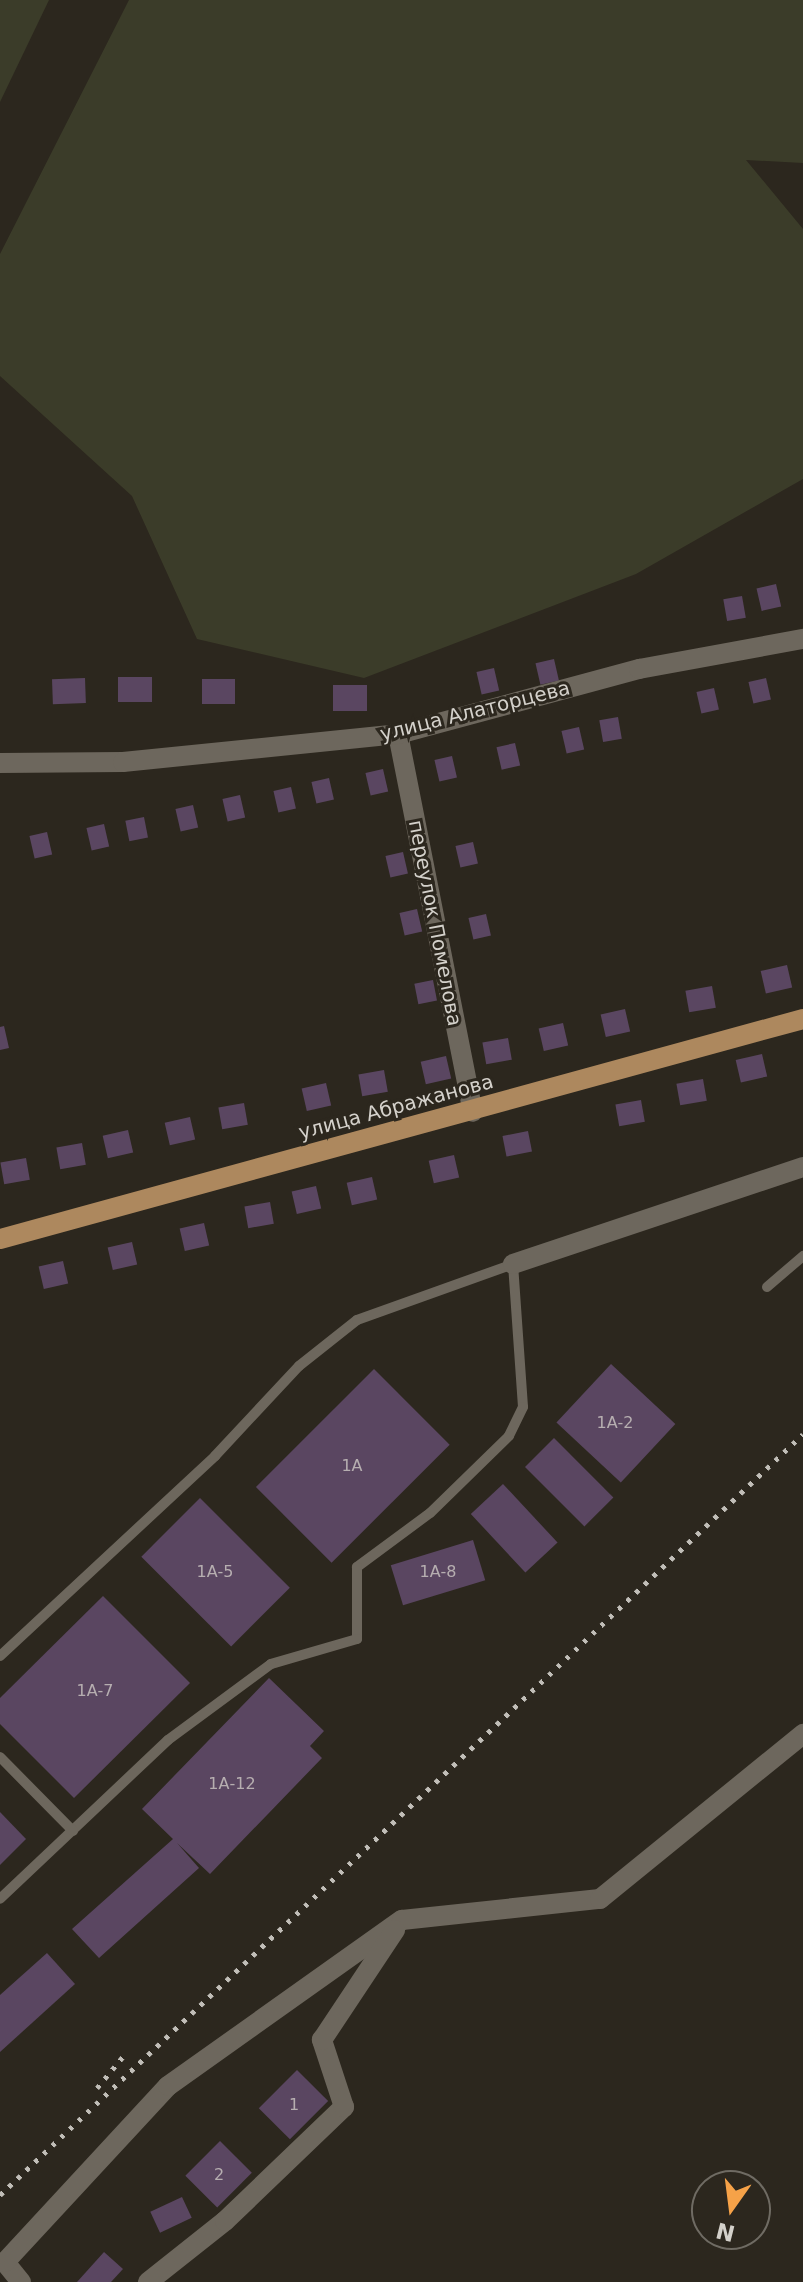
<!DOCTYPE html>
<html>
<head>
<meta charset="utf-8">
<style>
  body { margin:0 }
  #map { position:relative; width:803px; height:2282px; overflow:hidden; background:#2c271e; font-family:"DejaVu Sans",sans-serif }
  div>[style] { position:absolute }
  .green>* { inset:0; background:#3b3c29 }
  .building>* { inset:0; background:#5a4661; transform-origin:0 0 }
  .lane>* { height:10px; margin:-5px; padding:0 5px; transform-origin:5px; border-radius:5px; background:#6d675d }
  .street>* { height:20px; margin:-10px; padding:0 10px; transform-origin:10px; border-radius:10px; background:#6d675d }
  .primary>* { height:20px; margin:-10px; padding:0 10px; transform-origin:10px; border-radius:10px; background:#ad885e }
  .rail>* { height:5px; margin-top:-2.5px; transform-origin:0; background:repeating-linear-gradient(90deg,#c1beb8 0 4px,transparent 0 12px) }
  span { translate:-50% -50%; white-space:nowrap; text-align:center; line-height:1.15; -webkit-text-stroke:6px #2c271e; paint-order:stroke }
  .number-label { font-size:16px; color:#b6aeb0 }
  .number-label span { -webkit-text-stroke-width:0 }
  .street-label { font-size:20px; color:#d4d1cb }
  .north { position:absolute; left:691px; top:2170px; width:80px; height:80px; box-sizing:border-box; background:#2c271e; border:2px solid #6f6b63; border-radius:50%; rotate:194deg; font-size:22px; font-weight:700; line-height:32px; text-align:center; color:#d4d1cb }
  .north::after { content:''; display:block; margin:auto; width:28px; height:36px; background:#f6a248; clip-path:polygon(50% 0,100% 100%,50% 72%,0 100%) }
</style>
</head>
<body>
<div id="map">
  <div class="green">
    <div style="clip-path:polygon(0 0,49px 0,0 102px)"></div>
    <div style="clip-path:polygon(129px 0,803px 0,803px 163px,746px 160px,803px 229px,803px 479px,636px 574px,364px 678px,197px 639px,132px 496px,0 376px,0 254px)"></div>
  </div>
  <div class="building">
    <div style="left:776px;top:584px;width:23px;height:20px;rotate:77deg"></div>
    <div style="left:742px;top:596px;width:22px;height:19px;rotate:80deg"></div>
    <div style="left:554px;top:659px;width:22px;height:19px;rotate:77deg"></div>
    <div style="left:494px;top:668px;width:23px;height:18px;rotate:77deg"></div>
    <div style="left:118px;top:677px;width:34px;height:25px"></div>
    <div style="left:85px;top:678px;width:25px;height:33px;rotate:88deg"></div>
    <div style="left:766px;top:678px;width:22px;height:18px;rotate:77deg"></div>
    <div style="left:202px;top:679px;width:33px;height:25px"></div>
    <div style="left:333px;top:685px;width:34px;height:26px"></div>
    <div style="left:714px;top:688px;width:22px;height:18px;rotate:77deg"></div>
    <div style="left:618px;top:717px;width:22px;height:19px;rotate:80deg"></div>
    <div style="left:579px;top:727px;width:23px;height:18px;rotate:77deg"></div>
    <div style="left:515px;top:743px;width:23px;height:19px;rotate:77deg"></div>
    <div style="left:452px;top:756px;width:22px;height:18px;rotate:77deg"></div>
    <div style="left:383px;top:769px;width:23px;height:18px;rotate:77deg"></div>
    <div style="left:329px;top:778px;width:22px;height:18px;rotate:77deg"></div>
    <div style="left:291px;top:787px;width:22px;height:18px;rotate:77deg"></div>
    <div style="left:240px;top:795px;width:23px;height:18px;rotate:77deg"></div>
    <div style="left:193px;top:805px;width:23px;height:18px;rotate:77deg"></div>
    <div style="left:144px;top:817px;width:21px;height:19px;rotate:79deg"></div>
    <div style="left:104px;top:824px;width:23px;height:18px;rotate:77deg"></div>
    <div style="left:47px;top:832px;width:23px;height:18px;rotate:77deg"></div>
    <div style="left:473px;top:842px;width:22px;height:18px;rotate:77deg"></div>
    <div style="left:403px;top:852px;width:22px;height:18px;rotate:77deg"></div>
    <div style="left:417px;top:909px;width:23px;height:18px;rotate:77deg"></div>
    <div style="left:486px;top:914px;width:22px;height:18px;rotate:77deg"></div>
    <div style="left:787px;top:965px;width:23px;height:27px;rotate:77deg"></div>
    <div style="left:433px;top:980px;width:21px;height:19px;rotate:79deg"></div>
    <div style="left:712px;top:986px;width:22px;height:27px;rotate:80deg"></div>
    <div style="left:625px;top:1009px;width:23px;height:25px;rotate:77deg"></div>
    <div style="left:563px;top:1023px;width:23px;height:25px;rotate:77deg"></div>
    <div style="clip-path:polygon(4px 1026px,9px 1048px,0 1050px,0 1027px)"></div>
    <div style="left:508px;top:1038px;width:22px;height:26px;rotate:80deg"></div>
    <div style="left:762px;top:1054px;width:23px;height:27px;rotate:77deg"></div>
    <div style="left:446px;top:1056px;width:23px;height:26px;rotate:77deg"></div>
    <div style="left:384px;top:1070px;width:22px;height:26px;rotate:80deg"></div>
    <div style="left:703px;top:1079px;width:22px;height:27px;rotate:80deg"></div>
    <div style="left:326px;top:1083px;width:23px;height:25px;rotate:77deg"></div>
    <div style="left:641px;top:1100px;width:22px;height:26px;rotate:80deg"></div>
    <div style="left:244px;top:1103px;width:22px;height:26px;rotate:80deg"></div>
    <div style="left:190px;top:1117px;width:23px;height:26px;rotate:77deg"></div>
    <div style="left:128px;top:1130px;width:23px;height:26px;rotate:77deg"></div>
    <div style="left:528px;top:1131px;width:21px;height:26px;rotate:79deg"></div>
    <div style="left:82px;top:1143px;width:22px;height:26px;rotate:80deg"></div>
    <div style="left:454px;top:1155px;width:23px;height:26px;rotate:77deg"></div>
    <div style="left:26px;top:1158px;width:22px;height:26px;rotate:80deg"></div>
    <div style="left:372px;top:1177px;width:23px;height:26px;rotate:77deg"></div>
    <div style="left:316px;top:1186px;width:23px;height:25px;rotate:77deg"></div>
    <div style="left:270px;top:1202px;width:22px;height:26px;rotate:80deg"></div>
    <div style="left:204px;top:1223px;width:23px;height:25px;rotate:77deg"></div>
    <div style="left:132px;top:1242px;width:23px;height:25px;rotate:77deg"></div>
    <div style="left:63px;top:1261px;width:23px;height:25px;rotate:77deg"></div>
    <div style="left:611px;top:1364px;width:88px;height:80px;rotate:43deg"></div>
    <div style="left:374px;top:1369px;width:107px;height:167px;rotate:45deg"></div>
    <div style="left:554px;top:1438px;width:84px;height:41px;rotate:45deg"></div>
    <div style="left:503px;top:1484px;width:80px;height:44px;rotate:47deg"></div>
    <div style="left:200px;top:1498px;width:127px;height:83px;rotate:45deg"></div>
    <div style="left:473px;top:1540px;width:42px;height:86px;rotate:73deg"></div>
    <div style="clip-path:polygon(103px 1596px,190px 1683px,74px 1798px,0 1724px,0 1698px)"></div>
    <div style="clip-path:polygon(269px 1678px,324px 1731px,310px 1746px,322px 1758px,210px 1874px,177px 1843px,199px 1868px,99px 1958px,72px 1929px,173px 1839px,142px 1809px)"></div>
    <div style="clip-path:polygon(0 1812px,26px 1839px,0 1865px)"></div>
    <div style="clip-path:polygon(47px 1953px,75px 1984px,0 2052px,0 1995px)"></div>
    <div style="left:297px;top:2070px;width:44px;height:54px;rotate:45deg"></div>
    <div style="left:220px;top:2141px;width:45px;height:49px;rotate:45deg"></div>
    <div style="left:182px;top:2197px;width:23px;height:35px;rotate:65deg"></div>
    <div style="clip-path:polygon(104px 2252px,123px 2269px,111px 2282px,77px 2282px)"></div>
  </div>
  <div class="lane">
    <div style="left:767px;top:1287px;width:48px;rotate:-40.7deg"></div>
    <div style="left:0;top:1656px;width:294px;rotate:-42.9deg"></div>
    <div style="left:215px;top:1456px;width:123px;rotate:-47deg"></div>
    <div style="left:299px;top:1366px;width:74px;rotate:-38.4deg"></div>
    <div style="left:357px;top:1320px;width:166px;rotate:-19.7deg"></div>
    <div style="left:513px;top:1264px;width:143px;rotate:86deg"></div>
    <div style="left:523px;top:1407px;width:32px;rotate:116deg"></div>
    <div style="left:509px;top:1436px;width:110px;rotate:135.7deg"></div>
    <div style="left:430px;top:1513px;width:91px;rotate:143.5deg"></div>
    <div style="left:357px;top:1567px;width:72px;rotate:90deg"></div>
    <div style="left:357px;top:1639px;width:90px;rotate:163.8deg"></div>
    <div style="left:271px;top:1664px;width:128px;rotate:143.6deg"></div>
    <div style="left:168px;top:1740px;width:231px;rotate:136.6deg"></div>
    <div style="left:0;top:1757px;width:104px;rotate:45.4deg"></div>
  </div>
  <div class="street">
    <div style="left:398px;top:734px;width:385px;rotate:78.8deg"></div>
    <div style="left:0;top:763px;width:123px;rotate:-0.5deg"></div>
    <div style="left:123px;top:762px;width:276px;rotate:-5.8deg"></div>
    <div style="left:398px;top:734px;width:250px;rotate:-15.1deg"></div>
    <div style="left:639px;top:669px;width:167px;rotate:-10.4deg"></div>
    <div style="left:513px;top:1264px;width:306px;rotate:-18.5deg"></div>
    <div style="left:21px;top:2282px;width:26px;rotate:-129deg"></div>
    <div style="left:5px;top:2262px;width:240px;rotate:-47.2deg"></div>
    <div style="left:168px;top:2086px;width:287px;rotate:-35.4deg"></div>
    <div style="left:402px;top:1920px;width:199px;rotate:-6.1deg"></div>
    <div style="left:600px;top:1899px;width:262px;rotate:-39.1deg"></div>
    <div style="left:148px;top:2282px;width:98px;rotate:-38.4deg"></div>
    <div style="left:225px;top:2221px;width:165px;rotate:-43.8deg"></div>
    <div style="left:344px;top:2107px;width:71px;rotate:-108.2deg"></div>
    <div style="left:322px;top:2040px;width:132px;rotate:-56.4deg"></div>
  </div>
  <div class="primary">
    <div style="left:0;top:1239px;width:833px;rotate:-15.32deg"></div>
  </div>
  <div class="rail">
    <div style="left:97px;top:2088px;width:44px;rotate:-50.5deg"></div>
    <div style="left:0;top:2195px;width:1106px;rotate:-43.46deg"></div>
  </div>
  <div class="number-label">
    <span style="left:615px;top:1423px">1А-2</span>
    <span style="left:352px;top:1466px">1А</span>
    <span style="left:215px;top:1572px">1А-5</span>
    <span style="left:438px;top:1572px">1А-8</span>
    <span style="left:95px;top:1691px">1А-7</span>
    <span style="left:232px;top:1784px">1А-12</span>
    <span style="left:294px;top:2105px">1</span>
    <span style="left:219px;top:2175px">2</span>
  </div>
  <div class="street-label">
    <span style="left:475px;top:711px;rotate:-14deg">улица Алаторцева</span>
    <span style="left:435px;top:923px;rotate:79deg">переулок Помелова</span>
    <span style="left:396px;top:1107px;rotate:-15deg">улица Абражанова</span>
  </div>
  <div class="north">N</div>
</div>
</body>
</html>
